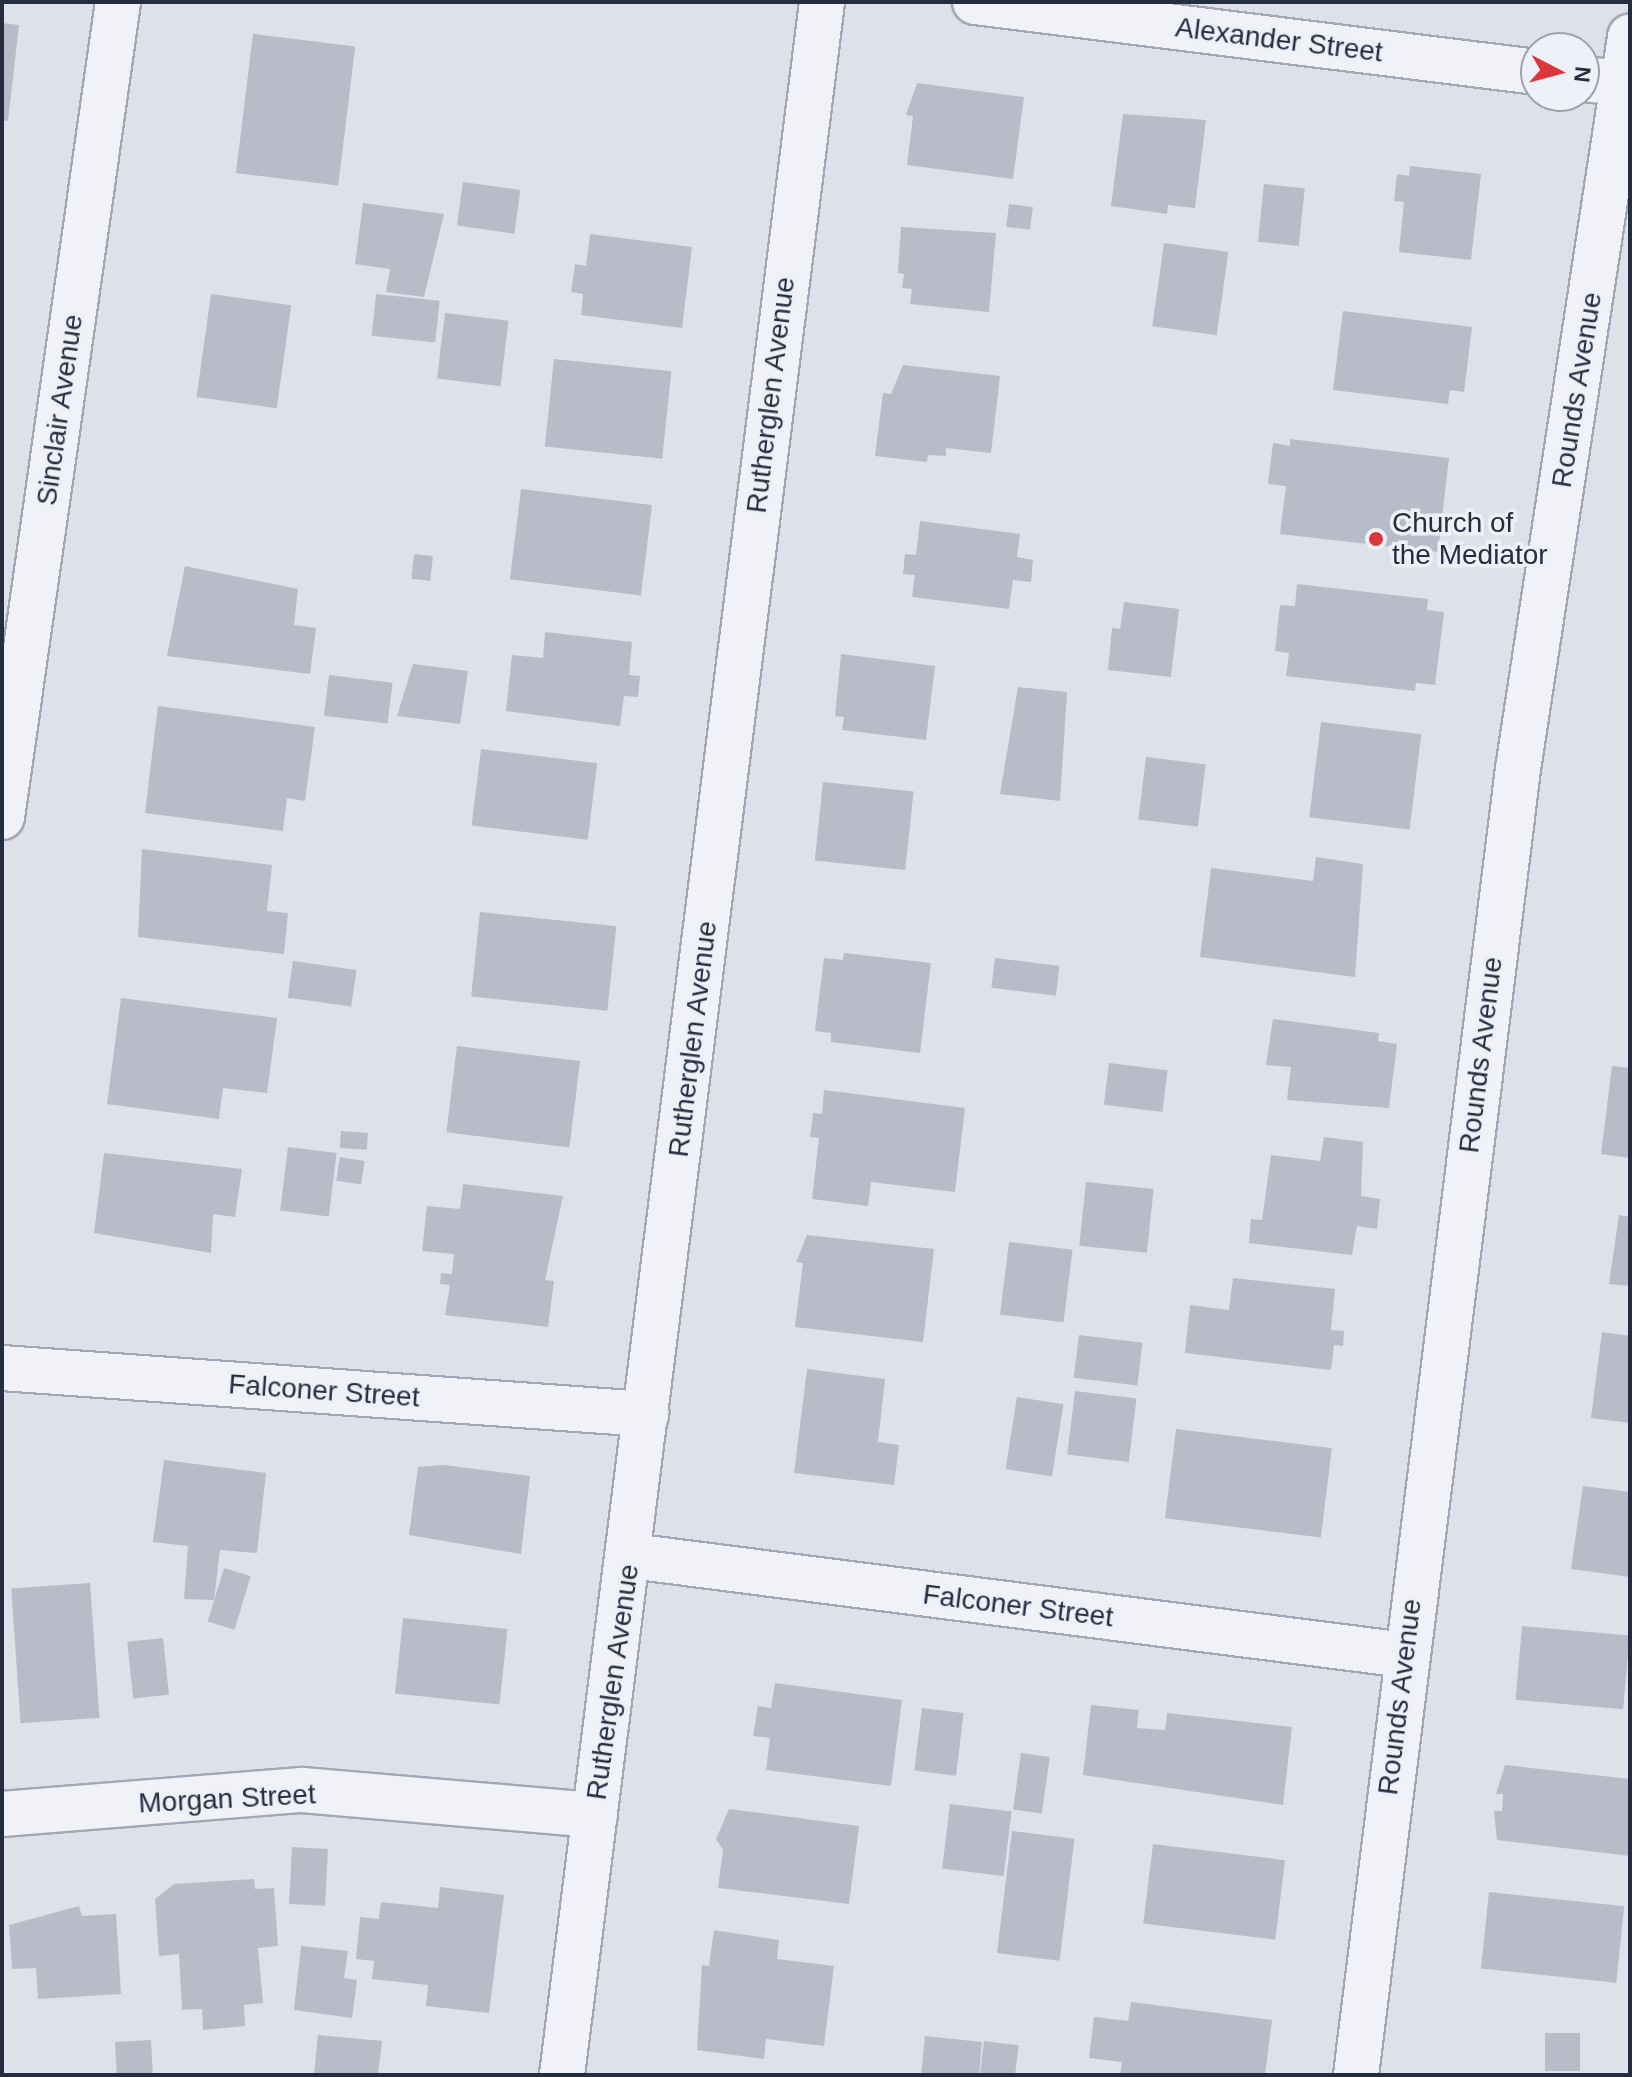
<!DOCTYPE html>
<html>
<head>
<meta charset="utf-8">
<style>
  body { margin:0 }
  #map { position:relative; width:1632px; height:2077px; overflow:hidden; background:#dee1e9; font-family:Helvetica,sans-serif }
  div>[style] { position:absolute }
  .building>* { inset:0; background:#b8bcc9; transform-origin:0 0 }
  .roads { filter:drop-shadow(2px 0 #a3a7b3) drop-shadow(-2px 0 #a3a7b3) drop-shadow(0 2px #a3a7b3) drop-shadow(0 -2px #a3a7b3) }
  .minor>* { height:44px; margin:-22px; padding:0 22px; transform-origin:22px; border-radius:22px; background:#f1f2f7 }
  .dots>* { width:22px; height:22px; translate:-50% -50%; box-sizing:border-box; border:4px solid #edf0f6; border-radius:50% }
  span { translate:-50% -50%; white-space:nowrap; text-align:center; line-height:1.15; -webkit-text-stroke:7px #edf0f6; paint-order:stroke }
  .street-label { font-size:28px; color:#252d41 }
  .poi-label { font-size:28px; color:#252d41 }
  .left { translate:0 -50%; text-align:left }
  .frame { position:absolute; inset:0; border:4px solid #252d41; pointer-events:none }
  .north { position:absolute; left:1520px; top:32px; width:80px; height:80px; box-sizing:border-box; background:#edf0f6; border:2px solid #9da2ae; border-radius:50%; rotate:96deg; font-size:22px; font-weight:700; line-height:32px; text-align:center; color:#252d41 }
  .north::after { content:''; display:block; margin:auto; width:28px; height:36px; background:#db363c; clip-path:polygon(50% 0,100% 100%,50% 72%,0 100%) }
</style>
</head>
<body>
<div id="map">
  <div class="building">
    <div style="clip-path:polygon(2px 23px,19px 25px,8px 121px,2px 120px)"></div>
    <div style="left:253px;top:34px;width:103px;height:140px;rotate:7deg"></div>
    <div style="clip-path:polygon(917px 83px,1024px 97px,1013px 179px,907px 165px,913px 116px,906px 115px)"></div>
    <div style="clip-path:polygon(1123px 114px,1206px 120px,1195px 208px,1168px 205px,1167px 214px,1111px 206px)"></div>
    <div style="clip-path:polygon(1410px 166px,1481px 174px,1471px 260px,1399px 252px,1404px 202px,1394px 201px,1397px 174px,1409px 176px)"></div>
    <div style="left:463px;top:182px;width:58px;height:44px;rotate:8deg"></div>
    <div style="left:1264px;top:184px;width:41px;height:58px;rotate:6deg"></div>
    <div style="clip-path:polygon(363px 203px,444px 214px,424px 297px,386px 292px,390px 269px,355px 264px)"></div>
    <div style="left:1009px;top:204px;width:24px;height:23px;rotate:7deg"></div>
    <div style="clip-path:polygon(901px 227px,996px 233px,989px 312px,910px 304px,912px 289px,902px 288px,904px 274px,898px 273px)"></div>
    <div style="clip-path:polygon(590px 234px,692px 247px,682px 328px,581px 315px,583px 294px,571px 292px,575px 264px,586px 266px)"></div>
    <div style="left:1164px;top:243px;width:65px;height:84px;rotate:8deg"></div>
    <div style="left:211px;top:294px;width:81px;height:104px;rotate:8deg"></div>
    <div style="left:376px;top:294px;width:64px;height:42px;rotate:6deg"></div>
    <div style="clip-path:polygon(1343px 311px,1472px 327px,1464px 392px,1450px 390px,1448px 404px,1333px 390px)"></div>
    <div style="left:445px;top:313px;width:64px;height:66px;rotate:7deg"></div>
    <div style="left:554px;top:359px;width:118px;height:88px;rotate:6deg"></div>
    <div style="clip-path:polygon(903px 365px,1000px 376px,991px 453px,946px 448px,946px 456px,928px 455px,927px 462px,875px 456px,883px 393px,891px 394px)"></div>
    <div style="clip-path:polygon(1290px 439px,1449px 458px,1438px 552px,1280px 534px,1286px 486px,1268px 484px,1273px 443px,1290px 446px)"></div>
    <div style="left:521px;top:489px;width:132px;height:91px;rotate:7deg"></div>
    <div style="clip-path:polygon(920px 521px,1020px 534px,1017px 557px,1033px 560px,1031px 582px,1013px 580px,1009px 609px,912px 597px,915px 575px,903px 574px,905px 554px,916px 555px)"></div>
    <div style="left:414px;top:554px;width:19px;height:25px;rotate:6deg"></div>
    <div style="clip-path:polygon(185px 566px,298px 589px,294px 625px,316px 628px,310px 674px,167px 656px)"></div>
    <div style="clip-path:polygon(1297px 584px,1428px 599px,1427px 610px,1444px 612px,1435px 685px,1416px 683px,1415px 691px,1286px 676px,1289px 653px,1275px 651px,1280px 605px,1295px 606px)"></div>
    <div style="clip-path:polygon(1124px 602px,1179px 609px,1171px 677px,1108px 670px,1112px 628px,1120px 629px)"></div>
    <div style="clip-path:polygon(545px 632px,632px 642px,629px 675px,640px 676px,638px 697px,624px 696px,620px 726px,506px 711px,512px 655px,543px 658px)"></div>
    <div style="clip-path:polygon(841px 654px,935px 666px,926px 740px,842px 730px,844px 717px,835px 716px)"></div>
    <div style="clip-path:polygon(413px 664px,468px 671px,460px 724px,397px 716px)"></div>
    <div style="left:329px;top:675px;width:64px;height:41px;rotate:7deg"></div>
    <div style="clip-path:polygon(1018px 687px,1067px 692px,1060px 801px,1000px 794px)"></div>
    <div style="clip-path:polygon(158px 706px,315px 727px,305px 801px,287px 798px,283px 831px,145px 813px)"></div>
    <div style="left:1321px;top:722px;width:101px;height:96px;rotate:7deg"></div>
    <div style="left:481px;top:749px;width:117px;height:77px;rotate:7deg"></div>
    <div style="left:1146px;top:757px;width:60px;height:63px;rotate:7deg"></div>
    <div style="left:823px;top:782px;width:91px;height:79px;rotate:6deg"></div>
    <div style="clip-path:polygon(142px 849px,272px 865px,267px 911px,288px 913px,284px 954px,138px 937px)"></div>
    <div style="clip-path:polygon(1316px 857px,1363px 864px,1355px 977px,1200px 957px,1211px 868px,1313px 881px)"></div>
    <div style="left:480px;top:912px;width:137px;height:85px;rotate:6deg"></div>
    <div style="clip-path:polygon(844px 953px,931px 963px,920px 1053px,831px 1042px,831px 1033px,815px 1031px,824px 958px,843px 960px)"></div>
    <div style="left:995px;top:958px;width:65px;height:30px;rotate:7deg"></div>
    <div style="left:293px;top:961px;width:64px;height:37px;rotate:8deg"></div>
    <div style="clip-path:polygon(121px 998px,277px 1018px,267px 1093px,223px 1088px,219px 1119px,107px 1104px)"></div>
    <div style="clip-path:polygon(1273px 1019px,1379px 1033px,1378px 1041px,1397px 1044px,1389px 1108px,1287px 1100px,1291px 1067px,1266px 1065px)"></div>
    <div style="left:457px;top:1046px;width:124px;height:87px;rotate:7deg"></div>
    <div style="left:1109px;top:1063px;width:59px;height:42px;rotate:7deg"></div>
    <div style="clip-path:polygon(1612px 1066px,1630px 1068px,1630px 1158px,1601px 1154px)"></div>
    <div style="clip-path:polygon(824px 1090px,965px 1108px,955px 1192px,871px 1182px,868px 1206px,812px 1199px,819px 1138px,810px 1137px,813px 1113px,822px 1114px)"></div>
    <div style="left:341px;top:1131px;width:27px;height:17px;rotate:4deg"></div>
    <div style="clip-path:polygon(1324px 1137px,1363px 1142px,1361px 1196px,1380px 1199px,1377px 1229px,1357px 1226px,1352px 1255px,1249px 1243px,1251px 1219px,1262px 1220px,1271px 1155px,1320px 1161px)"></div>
    <div style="left:288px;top:1147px;width:49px;height:64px;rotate:7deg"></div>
    <div style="clip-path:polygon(104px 1153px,242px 1169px,235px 1217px,213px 1214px,211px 1253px,94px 1233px)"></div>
    <div style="left:340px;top:1157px;width:25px;height:24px;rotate:9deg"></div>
    <div style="left:1086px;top:1182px;width:68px;height:64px;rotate:6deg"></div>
    <div style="clip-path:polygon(463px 1184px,563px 1196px,545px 1280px,554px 1281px,548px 1327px,445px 1315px,450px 1285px,440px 1284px,441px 1273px,452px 1274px,454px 1254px,422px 1251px,427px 1206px,460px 1209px)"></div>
    <div style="clip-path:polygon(1619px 1215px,1630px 1217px,1630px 1286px,1609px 1284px)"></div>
    <div style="clip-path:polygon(807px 1235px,934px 1249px,923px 1342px,795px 1327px,803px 1263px,796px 1262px)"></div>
    <div style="left:1009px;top:1242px;width:64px;height:73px;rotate:7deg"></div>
    <div style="clip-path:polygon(1233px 1278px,1335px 1289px,1331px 1330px,1344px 1331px,1343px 1346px,1334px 1345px,1331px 1370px,1185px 1353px,1190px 1305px,1229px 1310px)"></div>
    <div style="clip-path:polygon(1602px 1332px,1630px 1336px,1630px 1423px,1591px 1418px)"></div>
    <div style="left:1079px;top:1335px;width:64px;height:43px;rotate:7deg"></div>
    <div style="clip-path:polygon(807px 1369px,885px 1379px,878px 1442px,899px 1445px,894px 1485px,794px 1473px)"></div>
    <div style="left:1075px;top:1391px;width:62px;height:64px;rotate:7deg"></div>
    <div style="left:1017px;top:1397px;width:47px;height:73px;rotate:9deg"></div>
    <div style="left:1176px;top:1429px;width:157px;height:90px;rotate:7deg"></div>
    <div style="clip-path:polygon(164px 1460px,266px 1473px,257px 1553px,220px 1550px,214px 1600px,184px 1599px,188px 1546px,153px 1542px)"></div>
    <div style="clip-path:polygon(444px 1465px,530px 1476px,521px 1554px,409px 1535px,418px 1467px)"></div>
    <div style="clip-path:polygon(1583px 1486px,1630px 1492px,1630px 1577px,1571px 1569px)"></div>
    <div style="left:224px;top:1568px;width:28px;height:56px;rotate:17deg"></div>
    <div style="left:90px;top:1583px;width:135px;height:79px;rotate:86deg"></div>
    <div style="left:403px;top:1618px;width:105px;height:76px;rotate:6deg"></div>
    <div style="left:1522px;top:1626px;width:108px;height:74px;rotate:5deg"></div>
    <div style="left:163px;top:1638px;width:57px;height:36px;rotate:84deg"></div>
    <div style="clip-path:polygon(775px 1683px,902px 1700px,891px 1786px,766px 1770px,770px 1738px,753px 1736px,758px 1706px,771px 1708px)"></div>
    <div style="clip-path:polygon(1091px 1705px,1139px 1710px,1137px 1728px,1165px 1730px,1167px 1713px,1292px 1727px,1283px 1805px,1083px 1775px)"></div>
    <div style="left:922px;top:1708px;width:42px;height:63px;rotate:7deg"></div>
    <div style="left:1021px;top:1753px;width:29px;height:57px;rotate:8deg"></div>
    <div style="clip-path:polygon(1505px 1765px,1630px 1779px,1630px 1856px,1497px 1840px,1494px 1811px,1502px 1811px,1503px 1794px,1496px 1794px)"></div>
    <div style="left:950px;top:1804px;width:62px;height:65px;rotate:7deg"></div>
    <div style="clip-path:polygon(729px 1809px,859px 1826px,849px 1904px,718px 1888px,723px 1850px,716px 1839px)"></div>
    <div style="left:1012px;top:1831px;width:63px;height:123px;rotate:7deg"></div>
    <div style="left:1153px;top:1844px;width:133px;height:80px;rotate:7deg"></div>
    <div style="left:292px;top:1847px;width:36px;height:57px;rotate:3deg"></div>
    <div style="clip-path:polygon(254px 1879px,255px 1889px,274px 1888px,278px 1946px,258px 1948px,263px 2003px,244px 2005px,245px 2026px,203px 2030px,202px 2009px,182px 2010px,179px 1954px,159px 1956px,155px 1899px,174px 1884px)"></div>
    <div style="clip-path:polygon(440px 1887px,504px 1895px,489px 2013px,426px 2006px,428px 1985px,372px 1979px,374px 1961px,356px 1959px,360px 1917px,379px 1919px,381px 1902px,438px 1908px)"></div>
    <div style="left:1489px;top:1892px;width:136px;height:77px;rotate:6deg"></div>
    <div style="clip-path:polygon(79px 1906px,82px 1916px,116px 1914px,121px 1994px,38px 1999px,36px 1968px,12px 1969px,9px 1925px)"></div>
    <div style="clip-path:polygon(714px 1930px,779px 1940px,777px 1959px,834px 1966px,824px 2046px,766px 2039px,764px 2059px,697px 2050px,702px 1965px,709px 1966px)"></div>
    <div style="clip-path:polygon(301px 1946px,348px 1951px,344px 1978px,357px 1980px,352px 2018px,294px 2010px)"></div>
    <div style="clip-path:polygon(1131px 2002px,1272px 2020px,1265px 2075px,1120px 2075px,1122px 2062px,1089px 2058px,1094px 2017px,1128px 2021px)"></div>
    <div style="left:1580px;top:2033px;width:38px;height:35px;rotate:90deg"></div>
    <div style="clip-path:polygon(318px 2035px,382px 2041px,378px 2075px,314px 2075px)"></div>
    <div style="clip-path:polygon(925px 2036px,982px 2042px,979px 2075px,921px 2075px)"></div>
    <div style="left:151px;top:2040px;width:35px;height:36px;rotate:87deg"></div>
    <div style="left:984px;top:2041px;width:35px;height:34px;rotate:7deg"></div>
  </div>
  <div class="roads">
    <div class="minor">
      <div style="left:975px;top:2px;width:565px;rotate:7.11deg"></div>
      <div style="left:1584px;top:79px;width:46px;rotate:6.2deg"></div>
      <div style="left:2px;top:817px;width:823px;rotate:-81.9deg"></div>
      <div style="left:2px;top:1368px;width:646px;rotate:4.09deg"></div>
      <div style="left:631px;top:1556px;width:780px;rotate:7.29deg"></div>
      <div style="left:2px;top:1814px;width:301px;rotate:-4.6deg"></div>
      <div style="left:302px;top:1790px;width:294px;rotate:4.9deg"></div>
      <div style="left:562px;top:2075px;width:2089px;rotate:-82.85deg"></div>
      <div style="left:1356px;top:2075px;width:1316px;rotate:-82.93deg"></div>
      <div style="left:1518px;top:769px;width:741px;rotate:-81.3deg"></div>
    </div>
  </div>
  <div class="dots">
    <div style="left:1376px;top:539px;background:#db363c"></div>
  </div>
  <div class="street-label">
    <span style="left:1279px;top:40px;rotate:7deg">Alexander Street</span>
    <span style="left:1577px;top:390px;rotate:-81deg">Rounds Avenue</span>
    <span style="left:771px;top:395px;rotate:-83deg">Rutherglen Avenue</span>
    <span style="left:60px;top:410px;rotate:-82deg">Sinclair Avenue</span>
    <span style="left:693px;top:1039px;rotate:-83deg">Rutherglen Avenue</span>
    <span style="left:1481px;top:1055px;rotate:-83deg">Rounds Avenue</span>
    <span style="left:324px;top:1391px;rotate:4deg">Falconer Street</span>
    <span style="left:1018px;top:1606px;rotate:7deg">Falconer Street</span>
    <span style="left:613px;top:1682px;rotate:-82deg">Rutherglen Avenue</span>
    <span style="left:1400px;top:1697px;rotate:-83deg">Rounds Avenue</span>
    <span style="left:227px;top:1799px;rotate:-3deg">Morgan Street</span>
  </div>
  <div class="poi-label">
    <span class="left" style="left:1392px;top:539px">Church of<br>the Mediator</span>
  </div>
  <div class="frame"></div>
  <div class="north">N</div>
</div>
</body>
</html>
